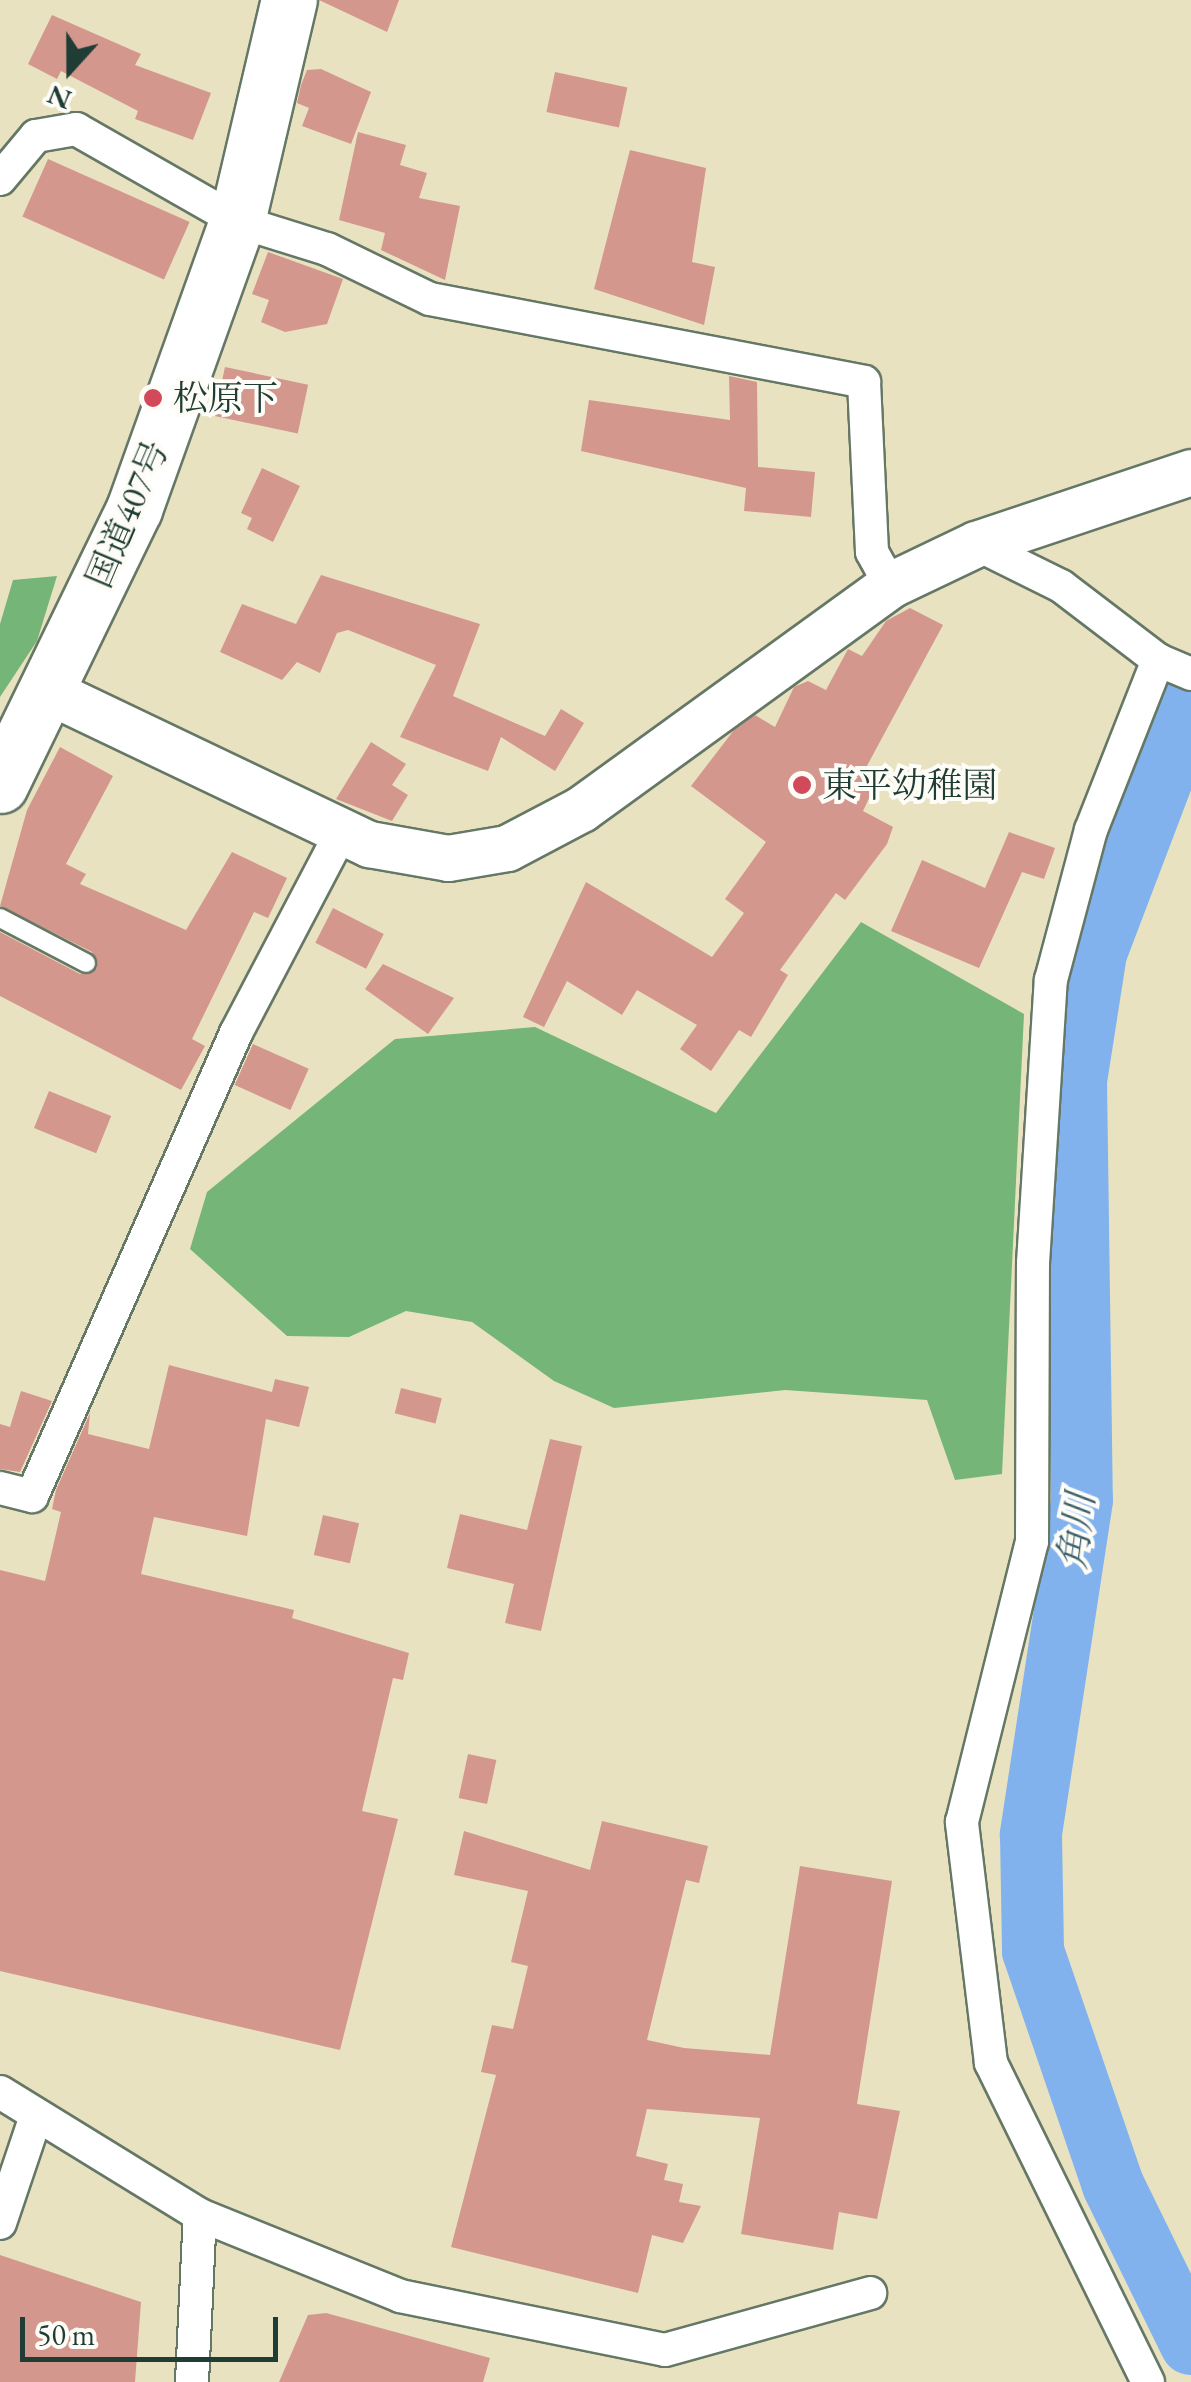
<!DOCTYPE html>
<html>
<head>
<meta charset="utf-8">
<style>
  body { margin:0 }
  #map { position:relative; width:1191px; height:2382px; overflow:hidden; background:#e8e2c1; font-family:"EB Garamond","Noto Serif JP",serif }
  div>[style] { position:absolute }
  .forest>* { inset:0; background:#75b577 }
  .river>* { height:62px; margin:-31px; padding:0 31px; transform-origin:31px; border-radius:31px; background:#82b2ed }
  .building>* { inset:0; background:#d3978e; transform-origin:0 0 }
  .roads { filter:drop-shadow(2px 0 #657765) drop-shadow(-2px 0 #657765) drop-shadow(0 2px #657765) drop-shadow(0 -2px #657765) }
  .lane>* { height:18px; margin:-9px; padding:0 9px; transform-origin:9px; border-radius:9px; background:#fff }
  .street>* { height:32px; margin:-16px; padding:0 16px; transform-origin:16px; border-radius:16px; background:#fff }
  .secondary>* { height:45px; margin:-22.5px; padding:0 22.5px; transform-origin:22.5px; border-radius:22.5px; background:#fff }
  .highway>* { height:55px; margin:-27.5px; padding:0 27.5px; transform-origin:27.5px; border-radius:27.5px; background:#fff }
  .dots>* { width:28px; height:28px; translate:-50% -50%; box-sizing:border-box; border:5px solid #fdfcf7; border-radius:50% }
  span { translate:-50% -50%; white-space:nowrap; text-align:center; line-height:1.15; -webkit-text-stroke:8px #fdfcf7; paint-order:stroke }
  .poi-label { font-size:35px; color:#1f3d34 }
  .left { translate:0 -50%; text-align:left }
  .street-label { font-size:35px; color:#1f3d34 }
  .water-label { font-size:38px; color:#3d606c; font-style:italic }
  .north { position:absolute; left:20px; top:20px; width:100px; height:100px; -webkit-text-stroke:8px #fdfcf7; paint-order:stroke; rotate:201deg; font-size:28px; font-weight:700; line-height:40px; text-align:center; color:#1f3d34 }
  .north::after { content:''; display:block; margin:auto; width:35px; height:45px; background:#1f3d34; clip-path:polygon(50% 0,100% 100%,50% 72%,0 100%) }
  .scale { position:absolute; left:20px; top:2317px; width:258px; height:45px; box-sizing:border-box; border:5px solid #1f3d34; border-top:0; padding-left:12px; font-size:30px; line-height:35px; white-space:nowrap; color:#1f3d34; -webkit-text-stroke:8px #fdfcf7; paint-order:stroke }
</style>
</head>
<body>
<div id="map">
  <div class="forest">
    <div style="clip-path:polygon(57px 576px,37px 641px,0 697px,0 624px,13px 580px)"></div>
    <div style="clip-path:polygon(861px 922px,1024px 1014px,1002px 1474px,955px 1480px,927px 1400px,785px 1390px,614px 1408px,554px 1381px,472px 1322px,406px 1311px,349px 1337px,287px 1336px,190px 1249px,207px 1192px,395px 1039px,535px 1027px,716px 1113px)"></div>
  </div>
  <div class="river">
    <div style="left:1191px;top:703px;width:267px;rotate:110.8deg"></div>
    <div style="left:1096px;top:953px;width:130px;rotate:98.9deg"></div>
    <div style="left:1076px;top:1081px;width:419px;rotate:89.2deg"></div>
    <div style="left:1082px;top:1500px;width:339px;rotate:98.7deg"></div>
    <div style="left:1031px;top:1835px;width:116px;rotate:89deg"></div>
    <div style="left:1033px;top:1951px;width:247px;rotate:71.1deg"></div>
    <div style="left:1113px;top:2185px;width:177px;rotate:63.9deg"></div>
  </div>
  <div class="building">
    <div style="clip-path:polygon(319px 0,399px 0,387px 32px)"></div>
    <div style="clip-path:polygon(52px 15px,141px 54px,135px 65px,211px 93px,193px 140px,135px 119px,138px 111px,61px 71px,57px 79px,28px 64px)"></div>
    <div style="clip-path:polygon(321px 69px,371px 92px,351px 144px,302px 126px,309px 108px,297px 103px,301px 85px,307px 70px)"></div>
    <div style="left:555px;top:72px;width:74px;height:41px;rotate:12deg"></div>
    <div style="clip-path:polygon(358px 132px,406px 145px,400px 165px,427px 173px,419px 198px,460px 206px,445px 280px,381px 250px,385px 233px,339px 220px)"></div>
    <div style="clip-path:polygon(630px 150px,706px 168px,692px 262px,715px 267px,704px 325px,594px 289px)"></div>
    <div style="left:48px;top:159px;width:155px;height:63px;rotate:24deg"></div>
    <div style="clip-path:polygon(268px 252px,343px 279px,327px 324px,285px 332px,261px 322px,269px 300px,252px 294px)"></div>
    <div style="left:225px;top:367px;width:85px;height:50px;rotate:12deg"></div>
    <div style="clip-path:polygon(729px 376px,757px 382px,758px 467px,815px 472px,811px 517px,744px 511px,746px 488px,581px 451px,589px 400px,730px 420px)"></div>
    <div style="clip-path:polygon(262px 468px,300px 486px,273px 542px,247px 529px,252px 518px,241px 513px)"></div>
    <div style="clip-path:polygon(321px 575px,480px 624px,453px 696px,545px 736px,561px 709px,584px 723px,555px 771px,501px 737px,488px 771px,400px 737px,436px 665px,348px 630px,337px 633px,320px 673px,297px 662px,282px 680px,220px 652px,242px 604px,296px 624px)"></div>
    <div style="clip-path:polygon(910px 608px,943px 625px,862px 775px,876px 783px,863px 811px,893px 827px,887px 844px,845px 900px,836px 893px,780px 970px,788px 975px,751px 1037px,739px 1030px,711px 1071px,680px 1049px,697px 1025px,637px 990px,622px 1015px,567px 981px,544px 1027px,523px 1017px,586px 882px,712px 957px,744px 913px,725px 899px,766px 842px,691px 786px,734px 730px,755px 715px,775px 727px,794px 687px,808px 681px,826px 690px,848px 649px,862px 656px,886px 621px)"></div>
    <div style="clip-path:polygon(371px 742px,406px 764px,392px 785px,408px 795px,392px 821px,336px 799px)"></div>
    <div style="clip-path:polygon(60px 747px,113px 776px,66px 864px,86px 874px,80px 884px,186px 930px,232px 852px,287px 878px,268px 918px,254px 912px,192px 1039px,205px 1046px,181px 1090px,0 996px,0 932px,80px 974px,97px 968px,92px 952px,0 906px,27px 810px)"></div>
    <div style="clip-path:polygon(1009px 832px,1055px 848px,1044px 879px,1022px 872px,979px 968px,891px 931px,922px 860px,985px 888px)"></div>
    <div style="left:333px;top:908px;width:57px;height:39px;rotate:27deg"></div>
    <div style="clip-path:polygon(383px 964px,454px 998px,428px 1034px,365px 989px)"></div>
    <div style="left:253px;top:1044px;width:61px;height:45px;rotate:24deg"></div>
    <div style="left:49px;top:1091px;width:67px;height:40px;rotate:22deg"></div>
    <div style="clip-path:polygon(169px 1365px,272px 1392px,275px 1379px,309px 1387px,299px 1427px,266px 1419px,247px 1536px,154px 1517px,141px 1574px,294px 1610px,292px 1618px,409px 1653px,403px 1680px,393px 1678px,362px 1811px,398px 1819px,340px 2050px,0 1971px,0 1570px,45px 1581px,61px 1512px,52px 1509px,56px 1490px,90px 1413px,88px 1434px,149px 1449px)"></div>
    <div style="left:401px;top:1388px;width:42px;height:26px;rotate:14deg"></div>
    <div style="clip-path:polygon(21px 1391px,52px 1401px,20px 1472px,0 1469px,0 1424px,10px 1427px)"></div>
    <div style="clip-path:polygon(550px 1439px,582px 1446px,541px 1631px,505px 1623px,514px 1584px,447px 1568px,460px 1514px,527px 1530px)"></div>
    <div style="left:323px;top:1515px;width:37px;height:41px;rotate:13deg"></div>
    <div style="left:468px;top:1754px;width:29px;height:45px;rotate:12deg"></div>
    <div style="clip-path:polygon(602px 1821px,708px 1846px,699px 1883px,686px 1880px,647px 2040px,684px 2048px,770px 2055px,800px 1866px,892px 1881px,857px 2104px,900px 2111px,877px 2219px,839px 2212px,833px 2250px,741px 2234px,760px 2118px,647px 2109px,636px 2156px,668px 2164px,664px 2180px,683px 2184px,679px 2202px,701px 2206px,683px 2243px,652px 2235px,638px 2293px,451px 2247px,496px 2075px,481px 2072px,492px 2025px,513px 2029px,528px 1966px,511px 1962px,528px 1891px,454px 1875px,464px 1831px,590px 1870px)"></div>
    <div style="clip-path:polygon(0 2255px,141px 2302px,135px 2382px,0 2382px)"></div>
    <div style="clip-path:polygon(326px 2313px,490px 2358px,483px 2382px,279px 2382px,308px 2315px)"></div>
  </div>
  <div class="roads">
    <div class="lane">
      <div style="left:0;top:918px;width:97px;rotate:27.6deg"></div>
    </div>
    <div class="street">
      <div style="left:0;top:179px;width:56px;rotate:-50.1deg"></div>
      <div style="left:36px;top:136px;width:41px;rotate:-9.9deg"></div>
      <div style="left:76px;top:129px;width:185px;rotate:29.7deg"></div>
      <div style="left:237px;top:221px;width:94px;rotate:17.3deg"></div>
      <div style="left:327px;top:249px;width:114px;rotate:25.9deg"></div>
      <div style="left:430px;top:299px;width:442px;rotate:10.8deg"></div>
      <div style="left:864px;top:382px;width:170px;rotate:87.3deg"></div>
      <div style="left:872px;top:552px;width:38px;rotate:61deg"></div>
      <div style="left:976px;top:544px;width:95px;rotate:26.3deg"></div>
      <div style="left:1061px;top:586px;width:122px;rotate:37.3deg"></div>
      <div style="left:1158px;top:660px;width:36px;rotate:23deg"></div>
      <div style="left:0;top:1488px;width:33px;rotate:14deg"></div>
      <div style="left:32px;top:1496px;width:506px;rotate:-66.22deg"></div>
      <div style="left:236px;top:1033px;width:226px;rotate:-62.3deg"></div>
      <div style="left:0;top:2092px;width:235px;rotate:31.6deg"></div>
      <div style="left:200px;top:2215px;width:216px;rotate:22deg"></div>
      <div style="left:400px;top:2296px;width:270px;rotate:11.5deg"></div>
      <div style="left:665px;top:2350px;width:213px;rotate:-15.5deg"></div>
      <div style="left:0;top:2223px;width:113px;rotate:-71.4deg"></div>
      <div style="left:192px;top:2382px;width:167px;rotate:-87.3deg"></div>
      <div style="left:1148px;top:2382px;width:356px;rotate:-116.2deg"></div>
      <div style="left:991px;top:2063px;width:243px;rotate:-96.9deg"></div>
      <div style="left:962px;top:1822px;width:289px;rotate:-76deg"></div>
      <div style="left:1032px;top:1542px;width:279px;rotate:-89.8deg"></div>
      <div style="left:1033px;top:1263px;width:284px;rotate:-86.4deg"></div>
      <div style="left:1051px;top:980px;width:155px;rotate:-75.1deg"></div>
      <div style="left:1091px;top:830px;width:183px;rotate:-68.5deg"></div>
    </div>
    <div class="secondary">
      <div style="left:48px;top:691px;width:356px;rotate:25.5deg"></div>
      <div style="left:369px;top:844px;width:80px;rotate:10deg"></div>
      <div style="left:448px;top:858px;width:60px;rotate:-9.6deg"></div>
      <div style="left:507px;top:848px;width:84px;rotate:-27.8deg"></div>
      <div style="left:581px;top:809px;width:382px;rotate:-35.9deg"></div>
      <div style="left:890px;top:585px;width:95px;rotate:-25.5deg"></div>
      <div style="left:976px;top:544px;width:227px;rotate:-18.5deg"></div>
    </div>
    <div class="highway">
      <div style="left:0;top:785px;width:307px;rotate:-64.1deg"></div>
      <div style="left:134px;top:509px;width:306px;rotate:-70.3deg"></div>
      <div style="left:237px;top:221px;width:227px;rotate:-76.8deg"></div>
    </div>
  </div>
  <div class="dots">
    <div style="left:153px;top:398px;background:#d1495b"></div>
    <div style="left:802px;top:785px;background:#d1495b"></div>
  </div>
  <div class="poi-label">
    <span class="left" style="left:173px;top:398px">松原下</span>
    <span class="left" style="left:822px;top:785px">東平幼稚園</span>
  </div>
  <div class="street-label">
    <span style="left:127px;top:514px;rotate:-67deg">国道407号</span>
  </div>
  <div class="water-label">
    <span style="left:1076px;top:1531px;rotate:-83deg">角川</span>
  </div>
  <div class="north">N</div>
  <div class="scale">50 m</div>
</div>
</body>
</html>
